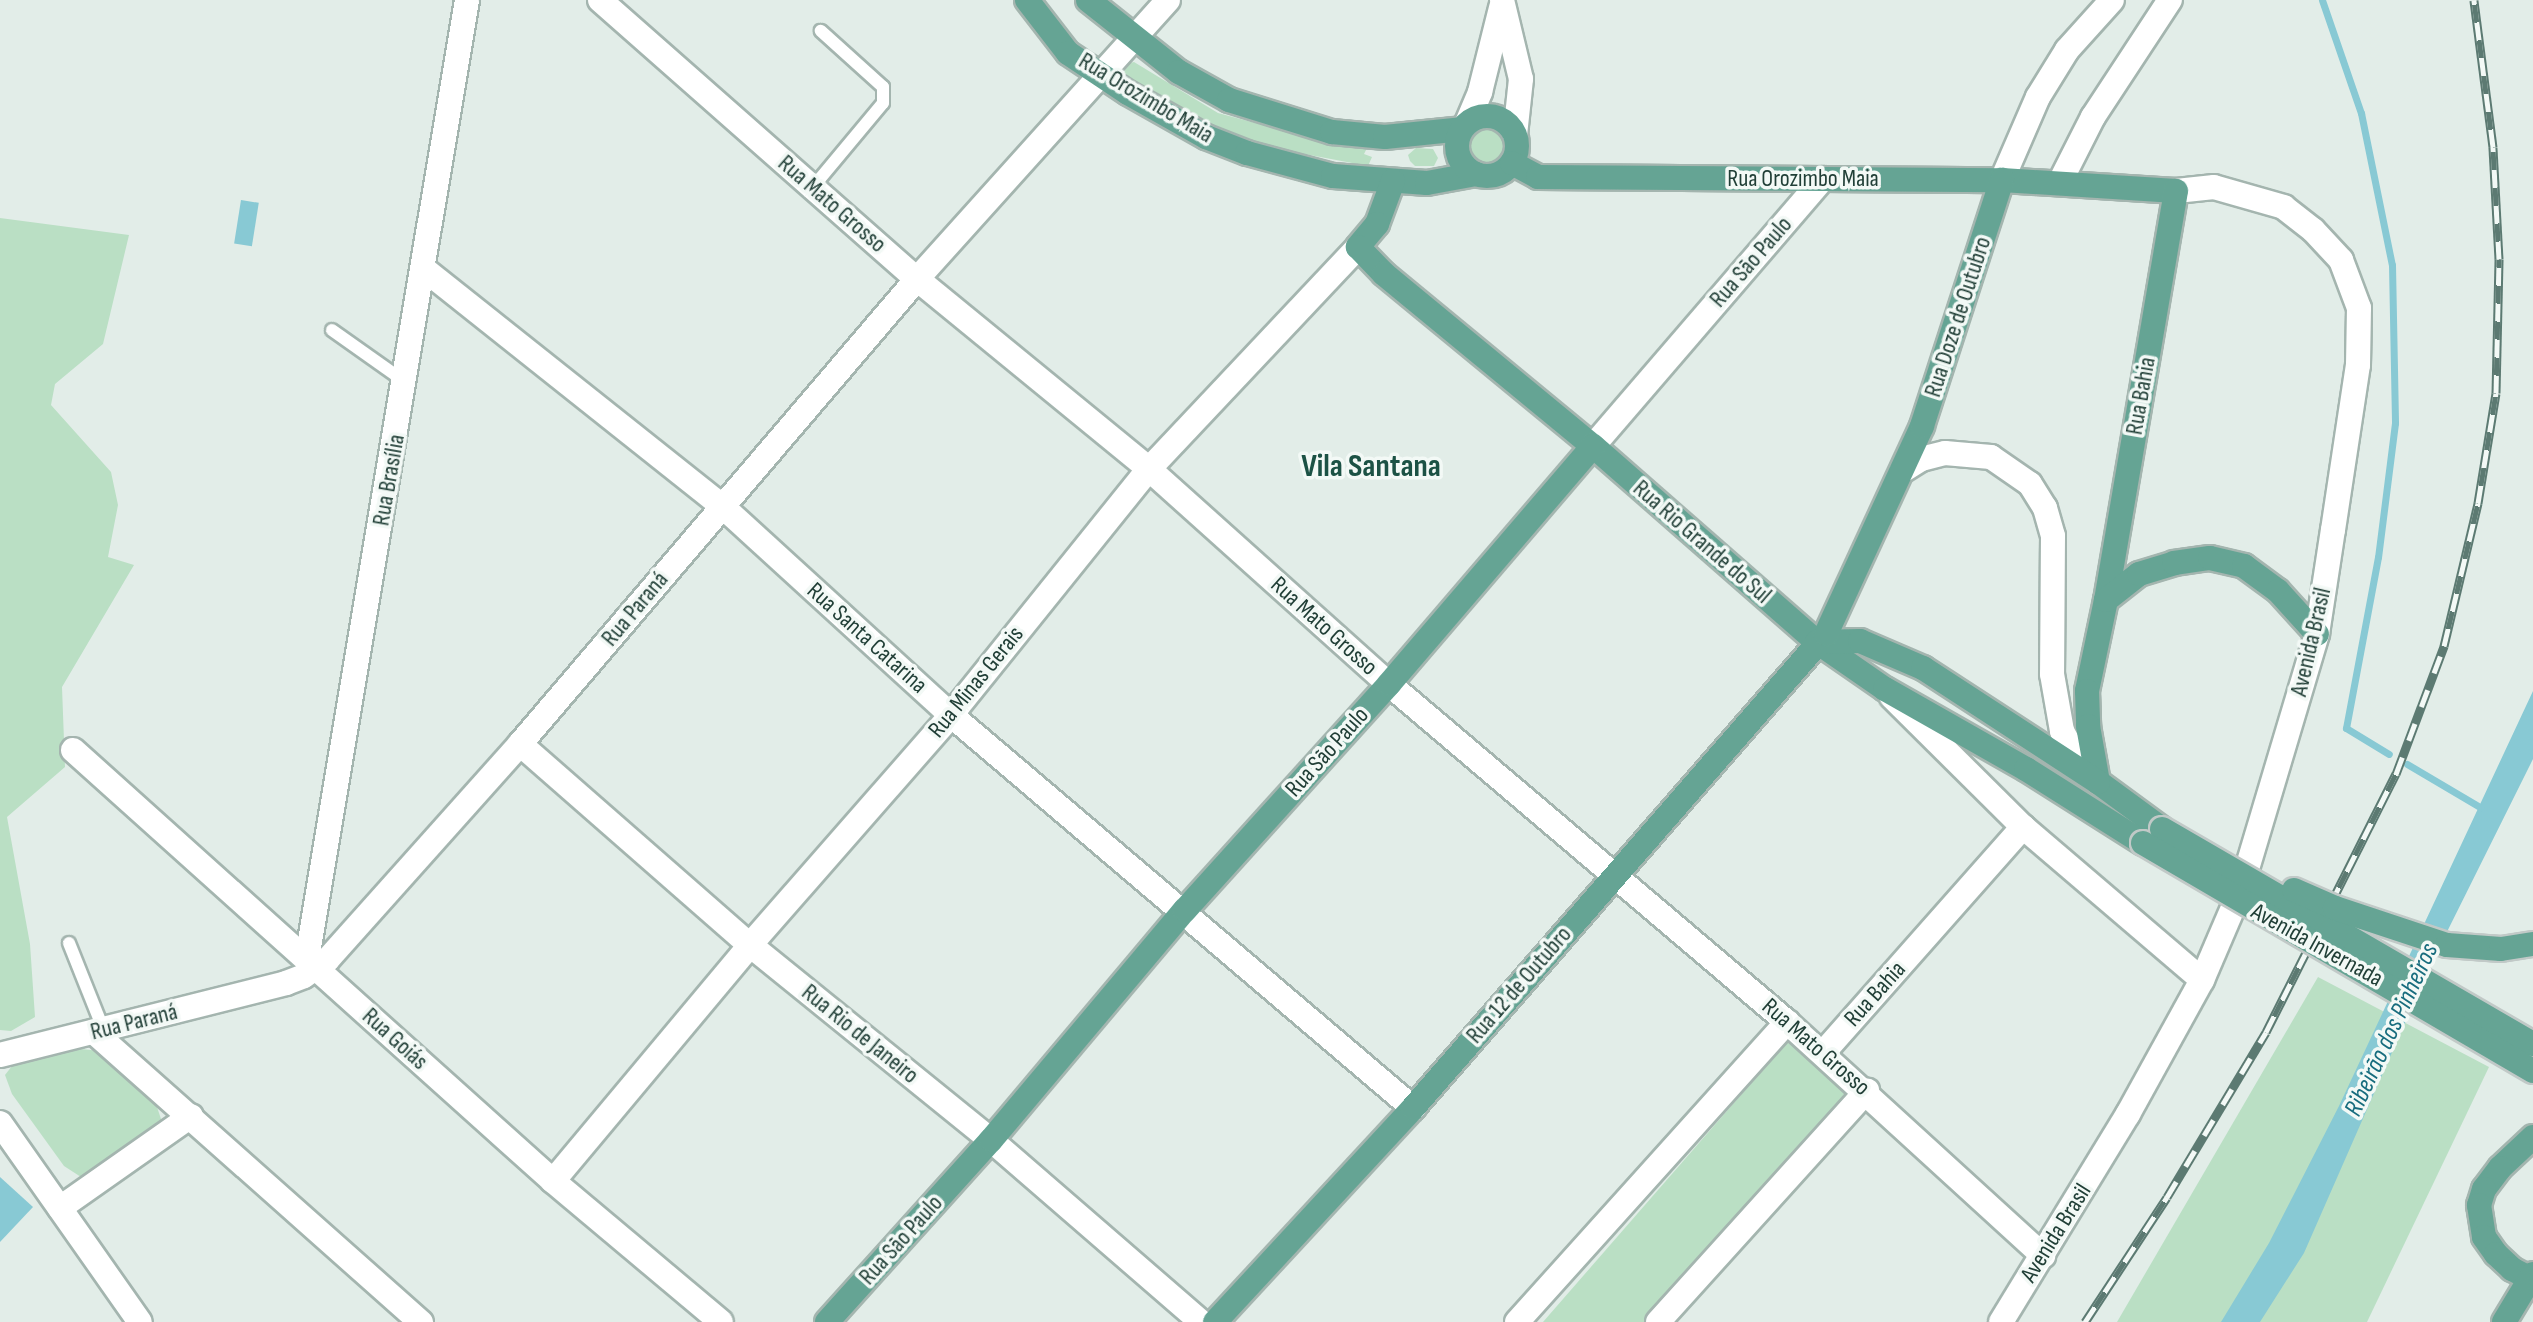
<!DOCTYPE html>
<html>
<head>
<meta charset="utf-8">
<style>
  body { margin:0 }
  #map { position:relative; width:2533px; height:1322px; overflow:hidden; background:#e2ede8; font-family:"Sofia Sans Condensed",sans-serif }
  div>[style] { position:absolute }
  .green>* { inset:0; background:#badfc4 }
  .round { border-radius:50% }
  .water>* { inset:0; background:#88c9d4; transform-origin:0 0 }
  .stream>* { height:7px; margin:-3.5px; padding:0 3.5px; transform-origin:3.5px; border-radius:3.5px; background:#88c9d4 }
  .roads { filter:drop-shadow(2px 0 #a4b5af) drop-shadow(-2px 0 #a4b5af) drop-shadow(0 2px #a4b5af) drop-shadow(0 -2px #a4b5af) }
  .service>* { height:12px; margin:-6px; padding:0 6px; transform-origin:6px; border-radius:6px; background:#fff }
  .minor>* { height:24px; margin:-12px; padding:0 12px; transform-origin:12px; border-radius:12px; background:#fff }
  .secondary>* { height:24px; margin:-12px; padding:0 12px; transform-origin:12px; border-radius:12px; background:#fff }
  .primary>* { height:24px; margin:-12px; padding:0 12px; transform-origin:12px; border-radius:12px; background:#65a494 }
  .primary>.ring { margin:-12px; padding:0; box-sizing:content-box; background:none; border:24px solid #65a494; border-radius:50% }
  .rail>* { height:9px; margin-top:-4.5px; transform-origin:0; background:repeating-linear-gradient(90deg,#f3f9f6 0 18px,#5c7a72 0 36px); box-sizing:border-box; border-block:2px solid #5c7a72 }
  .bridges { filter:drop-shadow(2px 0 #c1c9c7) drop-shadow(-2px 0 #c1c9c7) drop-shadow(0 2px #c1c9c7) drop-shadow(0 -2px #c1c9c7) }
  .primary-bridge>* { height:24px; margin:-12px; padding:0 12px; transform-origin:12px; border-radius:12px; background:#65a494 }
  span { translate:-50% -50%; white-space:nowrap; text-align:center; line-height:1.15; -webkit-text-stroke:7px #f3f9f6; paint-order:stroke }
  .street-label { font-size:24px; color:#213f37 }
  .water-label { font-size:26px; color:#186d7e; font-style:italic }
  .district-label { font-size:32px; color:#1c5245; font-weight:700 }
</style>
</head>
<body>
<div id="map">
  <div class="green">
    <div style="clip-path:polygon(1134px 62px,1218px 113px,1315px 139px,1360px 144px,1367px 148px,1364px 154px,1372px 157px,1368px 166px,1267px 147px,1208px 126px,1123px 77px,1126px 64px)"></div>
    <div class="round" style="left:1467px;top:125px;width:40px;height:40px"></div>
    <div style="clip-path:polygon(1416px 148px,1433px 149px,1438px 158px,1434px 166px,1415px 166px,1410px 161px,1408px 155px)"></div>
    <div style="clip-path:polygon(0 218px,129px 235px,103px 344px,55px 384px,51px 405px,111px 472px,118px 505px,108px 557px,134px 565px,62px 687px,65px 767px,7px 817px,30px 944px,35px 1017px,11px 1031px,0 1030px)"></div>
    <div style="clip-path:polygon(2318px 977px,2489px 1067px,2367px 1322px,2117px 1322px)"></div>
    <div style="clip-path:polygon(1793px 1035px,1862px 1094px,1654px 1322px,1543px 1322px)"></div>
    <div style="clip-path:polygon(81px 1049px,101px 1051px,130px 1075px,157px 1107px,162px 1122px,100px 1171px,81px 1177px,64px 1166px,12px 1094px,5px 1075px,12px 1066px)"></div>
  </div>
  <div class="water">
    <div style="left:241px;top:200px;width:18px;height:44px;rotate:9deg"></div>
    <div style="clip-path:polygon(2533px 691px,2533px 759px,2429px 968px,2304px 1253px,2260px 1322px,2221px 1322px,2269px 1243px,2339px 1106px)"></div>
    <div style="clip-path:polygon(0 1177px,33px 1207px,0 1242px)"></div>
  </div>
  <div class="stream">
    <div style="left:2322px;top:0;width:120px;rotate:71deg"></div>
    <div style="left:2361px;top:113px;width:155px;rotate:78.5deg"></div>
    <div style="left:2392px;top:265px;width:158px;rotate:88.9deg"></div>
    <div style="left:2395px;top:423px;width:135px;rotate:97.2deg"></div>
    <div style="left:2378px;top:557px;width:174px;rotate:100.6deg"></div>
    <div style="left:2346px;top:728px;width:50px;rotate:31.2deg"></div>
    <div style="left:2407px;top:764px;width:85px;rotate:30.5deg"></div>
  </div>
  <div class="roads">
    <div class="service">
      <div style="left:813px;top:187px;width:109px;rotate:-50.2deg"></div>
      <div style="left:883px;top:103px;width:16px;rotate:-90deg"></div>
      <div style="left:883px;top:87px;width:84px;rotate:-137.9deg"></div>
      <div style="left:332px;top:330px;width:88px;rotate:35.3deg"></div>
      <div style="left:69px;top:943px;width:95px;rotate:68.3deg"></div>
    </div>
    <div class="minor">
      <div style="left:600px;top:0;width:422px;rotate:41.4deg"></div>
      <div style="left:917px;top:279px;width:300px;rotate:39.3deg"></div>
      <div style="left:1149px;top:469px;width:322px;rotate:41.9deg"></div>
      <div style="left:1389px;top:684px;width:522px;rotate:40.34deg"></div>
      <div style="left:1787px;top:1022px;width:347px;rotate:42.4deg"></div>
      <div style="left:1502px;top:0;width:81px;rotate:76.5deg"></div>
      <div style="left:1521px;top:79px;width:56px;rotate:96.1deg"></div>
      <div style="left:1467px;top:123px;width:34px;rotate:-67deg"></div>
      <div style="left:1480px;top:92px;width:87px;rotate:-76deg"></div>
      <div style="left:2002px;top:180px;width:90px;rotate:-66.6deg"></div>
      <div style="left:2038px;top:97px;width:55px;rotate:-58.3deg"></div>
      <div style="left:2067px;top:50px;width:67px;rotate:-48deg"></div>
      <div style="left:2060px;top:182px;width:73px;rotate:-63.1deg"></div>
      <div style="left:2093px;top:117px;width:140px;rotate:-56.7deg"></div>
      <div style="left:424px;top:269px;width:381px;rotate:38.5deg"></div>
      <div style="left:722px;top:506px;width:310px;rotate:42.4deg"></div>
      <div style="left:951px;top:715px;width:607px;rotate:40.39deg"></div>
      <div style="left:1593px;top:446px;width:352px;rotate:-49.3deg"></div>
      <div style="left:520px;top:744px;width:305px;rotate:41.2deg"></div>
      <div style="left:750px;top:945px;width:310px;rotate:39deg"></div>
      <div style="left:991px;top:1140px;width:278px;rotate:40.9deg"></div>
      <div style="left:73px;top:750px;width:645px;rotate:41.92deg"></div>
      <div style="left:553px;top:1181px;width:219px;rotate:40deg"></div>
      <div style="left:307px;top:959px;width:972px;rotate:-80.53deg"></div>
      <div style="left:95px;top:1033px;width:436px;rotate:41.6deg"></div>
      <div style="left:1823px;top:1053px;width:302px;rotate:-48.5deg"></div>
      <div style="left:0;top:1055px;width:295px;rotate:-14.1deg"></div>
      <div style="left:286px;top:983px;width:19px;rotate:-21deg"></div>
      <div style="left:304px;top:976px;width:29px;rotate:-35deg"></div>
      <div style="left:328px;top:959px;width:288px;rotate:-48.2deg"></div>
      <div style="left:520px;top:744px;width:611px;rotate:-49.51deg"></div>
      <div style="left:917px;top:279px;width:375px;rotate:-48deg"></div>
      <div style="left:553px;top:1181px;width:307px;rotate:-50.1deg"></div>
      <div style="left:750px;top:945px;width:305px;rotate:-48.8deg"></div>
      <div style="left:951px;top:715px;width:316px;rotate:-51.2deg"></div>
      <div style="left:1149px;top:469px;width:305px;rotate:-46.7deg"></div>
      <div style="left:60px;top:1208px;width:160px;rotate:-35.1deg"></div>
      <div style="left:1517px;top:1322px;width:404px;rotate:-48deg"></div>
      <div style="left:1658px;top:1322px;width:312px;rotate:-47.9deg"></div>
    </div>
    <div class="secondary">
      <div style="left:1902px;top:471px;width:22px;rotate:-32deg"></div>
      <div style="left:1921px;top:459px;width:25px;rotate:-14deg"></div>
      <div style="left:1945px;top:453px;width:46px;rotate:5deg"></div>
      <div style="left:1991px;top:457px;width:47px;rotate:34.7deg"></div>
      <div style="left:2030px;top:484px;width:28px;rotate:58deg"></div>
      <div style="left:2045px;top:508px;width:29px;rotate:74deg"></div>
      <div style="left:2053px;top:536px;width:138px;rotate:90.4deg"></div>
      <div style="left:2052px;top:674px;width:58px;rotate:80deg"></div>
      <div style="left:2062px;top:731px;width:44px;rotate:61.7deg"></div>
      <div style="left:1892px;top:697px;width:185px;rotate:44.8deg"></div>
      <div style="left:2023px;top:827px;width:235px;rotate:40.5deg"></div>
      <div style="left:0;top:1123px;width:243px;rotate:54.9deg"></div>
      <div style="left:2001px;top:1322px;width:244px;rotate:-58.6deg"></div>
      <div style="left:2128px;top:1114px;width:153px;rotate:-61.1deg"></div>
      <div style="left:2202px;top:980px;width:99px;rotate:-66.8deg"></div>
      <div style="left:2241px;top:889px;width:266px;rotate:-73.4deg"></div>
      <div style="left:2317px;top:634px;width:105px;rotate:-81.3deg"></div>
      <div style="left:2333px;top:530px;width:167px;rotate:-81.4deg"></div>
      <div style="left:2358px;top:365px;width:57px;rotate:-89deg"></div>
      <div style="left:2359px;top:308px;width:51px;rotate:-110.6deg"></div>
      <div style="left:2341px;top:260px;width:41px;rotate:-133deg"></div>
      <div style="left:2313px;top:230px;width:37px;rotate:-142deg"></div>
      <div style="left:2284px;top:207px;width:73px;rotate:-164.1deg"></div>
      <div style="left:2214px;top:187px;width:38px;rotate:174deg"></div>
    </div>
    <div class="primary">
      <div style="left:1027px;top:0;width:67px;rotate:52.3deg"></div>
      <div style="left:1068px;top:53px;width:72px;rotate:33.7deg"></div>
      <div style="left:1128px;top:93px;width:90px;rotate:29.4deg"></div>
      <div style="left:1206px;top:137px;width:44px;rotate:21.3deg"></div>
      <div style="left:1247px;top:153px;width:89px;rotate:15deg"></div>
      <div style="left:1333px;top:176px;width:94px;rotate:4.3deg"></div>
      <div style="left:1427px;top:183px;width:50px;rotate:-10.4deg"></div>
      <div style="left:1088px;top:0;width:116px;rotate:38.4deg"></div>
      <div style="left:1179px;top:72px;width:57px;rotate:29.2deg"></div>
      <div style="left:1229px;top:100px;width:108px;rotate:17.3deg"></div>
      <div style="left:1332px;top:132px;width:53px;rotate:5.4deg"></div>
      <div style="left:1385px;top:137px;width:77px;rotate:-5.9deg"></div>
      <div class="ring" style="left:1457px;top:116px;width:36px;height:36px"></div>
      <div style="left:1512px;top:163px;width:30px;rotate:28deg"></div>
      <div style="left:1538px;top:177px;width:464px;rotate:0.4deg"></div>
      <div style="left:2002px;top:180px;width:174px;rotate:3.6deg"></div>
      <div style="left:2176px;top:191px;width:415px;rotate:99.7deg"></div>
      <div style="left:2106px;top:600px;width:93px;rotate:101.8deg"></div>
      <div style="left:2087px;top:691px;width:35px;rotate:88deg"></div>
      <div style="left:2088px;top:726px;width:57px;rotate:79.9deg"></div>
      <div style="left:2098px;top:782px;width:79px;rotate:36.3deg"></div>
      <div style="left:1393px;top:181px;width:46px;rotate:110.4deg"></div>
      <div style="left:1377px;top:224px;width:30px;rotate:130deg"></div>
      <div style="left:1358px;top:247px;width:37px;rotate:46deg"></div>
      <div style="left:1384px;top:274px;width:271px;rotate:39.5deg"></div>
      <div style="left:1593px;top:446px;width:298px;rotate:41.2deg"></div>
      <div style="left:1817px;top:642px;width:83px;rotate:34.7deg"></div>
      <div style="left:1885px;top:689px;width:162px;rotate:29.6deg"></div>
      <div style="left:2026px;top:769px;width:138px;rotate:32.3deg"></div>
      <div style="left:2106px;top:600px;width:42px;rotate:-38.2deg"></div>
      <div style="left:2139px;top:574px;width:37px;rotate:-17deg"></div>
      <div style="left:2174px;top:563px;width:36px;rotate:-8deg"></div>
      <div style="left:2210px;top:558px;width:35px;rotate:13deg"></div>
      <div style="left:2244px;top:566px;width:42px;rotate:36.3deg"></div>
      <div style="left:2278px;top:591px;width:58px;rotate:47.8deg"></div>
      <div style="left:1817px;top:642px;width:43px;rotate:-1.3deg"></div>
      <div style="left:1860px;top:641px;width:69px;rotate:23.2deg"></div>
      <div style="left:1923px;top:668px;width:209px;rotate:33.1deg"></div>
      <div style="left:2533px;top:1137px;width:45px;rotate:136.8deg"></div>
      <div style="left:2500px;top:1168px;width:26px;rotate:127deg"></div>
      <div style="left:2484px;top:1189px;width:17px;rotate:107deg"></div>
      <div style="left:2479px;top:1205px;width:32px;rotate:81deg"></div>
      <div style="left:2484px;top:1237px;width:21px;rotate:55deg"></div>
      <div style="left:2496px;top:1254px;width:22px;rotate:43deg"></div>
      <div style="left:2512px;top:1269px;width:24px;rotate:28deg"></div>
      <div style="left:827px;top:1322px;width:245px;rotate:-48deg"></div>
      <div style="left:991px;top:1140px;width:301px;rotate:-49.9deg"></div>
      <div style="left:1185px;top:910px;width:304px;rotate:-47.9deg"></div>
      <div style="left:1389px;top:684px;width:313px;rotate:-49.4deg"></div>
      <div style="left:1215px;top:1322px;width:292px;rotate:-47.2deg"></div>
      <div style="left:1413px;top:1108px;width:629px;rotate:-48.93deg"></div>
      <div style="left:1826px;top:634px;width:229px;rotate:-65.2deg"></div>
      <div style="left:1922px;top:426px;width:259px;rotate:-72deg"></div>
      <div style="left:2504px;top:1322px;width:56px;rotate:-58.9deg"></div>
    </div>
  </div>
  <div class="rail">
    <div style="left:2085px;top:1322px;width:149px;rotate:-56.7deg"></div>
    <div style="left:2167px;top:1197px;width:192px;rotate:-59deg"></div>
    <div style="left:2266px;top:1032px;width:289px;rotate:-63.3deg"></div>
    <div style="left:2396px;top:774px;width:137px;rotate:-69.4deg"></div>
    <div style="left:2444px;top:646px;width:147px;rotate:-76.6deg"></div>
    <div style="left:2478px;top:503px;width:111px;rotate:-80.7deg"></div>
    <div style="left:2496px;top:393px;width:134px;rotate:-88.7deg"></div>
    <div style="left:2499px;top:259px;width:112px;rotate:-93.1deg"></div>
    <div style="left:2493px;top:147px;width:148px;rotate:-97.4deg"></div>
  </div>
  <div class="bridges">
    <div class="primary-bridge">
      <div style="left:2162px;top:829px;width:429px;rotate:30.1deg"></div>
      <div style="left:2143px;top:843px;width:452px;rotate:30.3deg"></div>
      <div style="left:2294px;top:890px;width:45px;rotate:23.7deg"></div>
      <div style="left:2335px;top:908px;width:118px;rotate:18.3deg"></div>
      <div style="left:2447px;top:945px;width:54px;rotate:4.2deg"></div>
      <div style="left:2501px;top:949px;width:32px;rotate:-9deg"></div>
    </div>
  </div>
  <div class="street-label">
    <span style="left:1146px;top:98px;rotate:31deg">Rua Orozimbo Maia</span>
    <span style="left:1803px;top:179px">Rua Orozimbo Maia</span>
    <span style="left:832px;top:204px;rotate:41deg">Rua Mato Grosso</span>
    <span style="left:1751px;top:262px;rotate:-49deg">Rua São Paulo</span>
    <span style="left:1958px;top:317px;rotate:-72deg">Rua Doze de Outubro</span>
    <span style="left:2141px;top:396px;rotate:-80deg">Rua Bahia</span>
    <span style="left:389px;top:480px;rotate:-80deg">Rua Brasília</span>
    <span style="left:1702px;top:542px;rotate:41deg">Rua Rio Grande do Sul</span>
    <span style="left:635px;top:609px;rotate:-50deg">Rua Paraná</span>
    <span style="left:1324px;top:626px;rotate:42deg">Rua Mato Grosso</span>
    <span style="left:867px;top:638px;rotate:42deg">Rua Santa Catarina</span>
    <span style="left:2311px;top:642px;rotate:-77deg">Avenida Brasil</span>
    <span style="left:976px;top:682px;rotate:-51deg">Rua Minas Gerais</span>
    <span style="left:1327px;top:752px;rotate:-48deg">Rua São Paulo</span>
    <span style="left:2317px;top:945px;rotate:29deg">Avenida Invernada</span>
    <span style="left:1519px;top:985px;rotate:-49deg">Rua 12 de Outubro</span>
    <span style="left:1875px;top:994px;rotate:-48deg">Rua Bahia</span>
    <span style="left:134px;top:1022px;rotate:-14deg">Rua Paraná</span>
    <span style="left:860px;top:1034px;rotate:39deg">Rua Rio de Janeiro</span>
    <span style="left:395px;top:1039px;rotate:42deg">Rua Goiás</span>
    <span style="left:1816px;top:1047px;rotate:41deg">Rua Mato Grosso</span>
    <span style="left:2056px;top:1233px;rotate:-58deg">Avenida Brasil</span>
    <span style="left:901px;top:1240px;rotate:-48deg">Rua São Paulo</span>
  </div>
  <div class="water-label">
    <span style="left:2392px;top:1030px;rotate:-65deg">Ribeirão dos Pinheiros</span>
  </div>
  <div class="district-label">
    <span style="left:1371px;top:467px">Vila Santana</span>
  </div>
</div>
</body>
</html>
